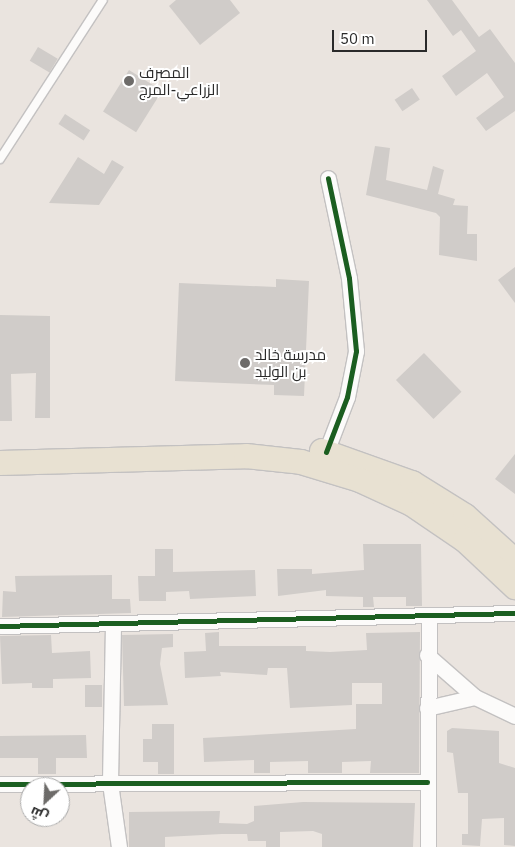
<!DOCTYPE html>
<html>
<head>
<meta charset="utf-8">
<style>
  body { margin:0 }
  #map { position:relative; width:515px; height:847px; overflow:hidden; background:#eae4df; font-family:"IBM Plex Sans",Cairo,sans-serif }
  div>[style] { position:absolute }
  .building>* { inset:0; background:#d0ccc9; transform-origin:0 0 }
  .roads { filter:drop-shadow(1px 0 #c3c1c1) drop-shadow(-1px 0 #c3c1c1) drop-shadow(0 1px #c3c1c1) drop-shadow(0 -1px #c3c1c1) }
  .service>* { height:8px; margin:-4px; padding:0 4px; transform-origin:4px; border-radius:4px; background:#fcfbfa }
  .minor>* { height:15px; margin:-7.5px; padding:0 7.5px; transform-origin:7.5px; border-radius:7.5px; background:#fcfbfa }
  .primary>* { height:24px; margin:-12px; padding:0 12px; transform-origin:12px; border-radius:12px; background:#e8e1d2 }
  .cycleway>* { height:5px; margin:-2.5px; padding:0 2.5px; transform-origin:2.5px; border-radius:2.5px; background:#1b5e20 }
  .dots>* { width:14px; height:14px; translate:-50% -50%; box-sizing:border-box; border:2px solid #fff; border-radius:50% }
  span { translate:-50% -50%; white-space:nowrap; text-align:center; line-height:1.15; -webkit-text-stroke:4px #fff; paint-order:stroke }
  .poi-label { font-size:15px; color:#2a2a2a }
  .left { translate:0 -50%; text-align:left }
  .north { position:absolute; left:20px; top:777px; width:50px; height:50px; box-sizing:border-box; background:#fff; border:1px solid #aaa; border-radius:50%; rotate:205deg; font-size:14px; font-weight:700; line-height:20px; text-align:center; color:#2a2a2a }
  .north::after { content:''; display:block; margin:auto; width:18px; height:22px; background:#6d6b69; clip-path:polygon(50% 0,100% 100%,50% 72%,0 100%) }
  .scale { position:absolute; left:332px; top:30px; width:95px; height:22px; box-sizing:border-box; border:2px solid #2a2a2a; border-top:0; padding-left:6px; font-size:15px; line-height:18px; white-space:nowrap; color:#2a2a2a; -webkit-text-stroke:4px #fff; paint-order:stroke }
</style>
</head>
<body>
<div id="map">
  <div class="building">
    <div style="clip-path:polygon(176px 0,230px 0,240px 13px,200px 45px,169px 6px)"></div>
    <div style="clip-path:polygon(427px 0,452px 0,479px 37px,490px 29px,515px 63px,515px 111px,486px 131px,476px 118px,504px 97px,487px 73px,456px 96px,442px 76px,476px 51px,461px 30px,453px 36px)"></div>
    <div style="left:38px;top:47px;width:23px;height:16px;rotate:31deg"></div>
    <div style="left:129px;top:70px;width:39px;height:49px;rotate:32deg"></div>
    <div style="left:412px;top:88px;width:14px;height:21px;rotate:56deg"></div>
    <div style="left:65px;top:114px;width:30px;height:12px;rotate:33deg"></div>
    <div style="clip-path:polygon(375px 146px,390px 148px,386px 180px,427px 190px,433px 166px,444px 170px,438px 194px,455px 199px,453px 205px,468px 206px,467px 234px,477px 234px,477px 261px,439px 255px,440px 217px,436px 213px,366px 195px)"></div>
    <div style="clip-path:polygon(78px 157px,104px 174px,112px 160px,124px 167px,99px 205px,49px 203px)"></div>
    <div style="clip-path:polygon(515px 267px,515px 303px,498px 280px)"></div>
    <div style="clip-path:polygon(276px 279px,309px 281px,304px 396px,274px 395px,274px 385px,175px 381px,179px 283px,276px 287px)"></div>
    <div style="clip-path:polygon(0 315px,50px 316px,50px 418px,35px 418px,36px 373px,11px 374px,12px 421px,0 421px)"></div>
    <div style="left:424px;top:353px;width:54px;height:39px;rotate:46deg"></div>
    <div style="clip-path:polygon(515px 454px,515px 494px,495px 479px)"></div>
    <div style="clip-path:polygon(363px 544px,421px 544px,422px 606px,406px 606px,406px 597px,373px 597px,374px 607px,363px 607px,363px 597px,326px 596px,326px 590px,278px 596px,277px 569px,312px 569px,312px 574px,364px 570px)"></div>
    <div style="clip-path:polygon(155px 549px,173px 549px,173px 572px,255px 570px,256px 596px,190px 599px,189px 591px,166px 592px,166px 601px,139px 601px,138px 576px,155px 576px)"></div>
    <div style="clip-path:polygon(112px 575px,112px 599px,130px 599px,131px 613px,2px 617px,3px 591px,16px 592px,15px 576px)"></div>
    <div style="clip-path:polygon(219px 632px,219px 646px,306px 646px,306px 651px,330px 652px,367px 650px,366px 633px,420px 632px,419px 773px,370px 773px,371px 761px,342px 762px,342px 773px,308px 773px,308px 761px,270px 762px,270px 773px,254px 773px,254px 760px,204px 762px,203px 738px,356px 729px,356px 704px,382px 704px,382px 683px,352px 683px,352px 705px,290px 708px,287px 668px,268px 668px,267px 675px,220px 672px,221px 676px,185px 678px,184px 652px,206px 651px,205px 633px)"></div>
    <div style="clip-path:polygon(173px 634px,173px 647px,162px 648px,160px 664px,168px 705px,124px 706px,122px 635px)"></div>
    <div style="clip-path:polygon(51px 635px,52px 653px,90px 651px,91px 678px,53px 679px,53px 688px,32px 688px,32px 683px,2px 684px,0 636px)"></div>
    <div style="left:85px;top:685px;width:17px;height:22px"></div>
    <div style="clip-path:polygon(152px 724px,174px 724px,174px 774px,158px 774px,158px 762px,143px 762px,143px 739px,152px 739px)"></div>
    <div style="clip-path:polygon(452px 728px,499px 731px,499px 763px,515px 768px,515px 846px,504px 845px,504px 818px,482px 819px,480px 846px,462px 845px,462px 834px,468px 834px,468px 793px,458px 793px,453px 753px,447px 752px,447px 731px)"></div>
    <div style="clip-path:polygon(86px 735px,87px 758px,56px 758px,56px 774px,38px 774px,38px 758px,0 758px,0 736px)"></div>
    <div style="clip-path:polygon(303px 802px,415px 803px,413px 847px,322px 847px,322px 834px,313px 831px,280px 832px,280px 847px,266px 847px,266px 841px,248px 841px,247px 834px,222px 834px,165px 837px,165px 847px,129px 847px,129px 812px,220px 811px,219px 823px,247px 824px,254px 821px,254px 806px)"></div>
  </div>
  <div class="roads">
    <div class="service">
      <div style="left:0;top:159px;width:189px;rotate:-57.1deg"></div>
    </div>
    <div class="minor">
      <div style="left:326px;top:452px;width:59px;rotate:-69.1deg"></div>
      <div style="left:347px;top:397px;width:47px;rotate:-78.9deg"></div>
      <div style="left:356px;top:351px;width:73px;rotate:-95.5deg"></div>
      <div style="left:349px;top:278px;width:102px;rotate:-101.9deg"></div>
      <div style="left:113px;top:625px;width:158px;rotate:91.1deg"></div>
      <div style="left:110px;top:783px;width:65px;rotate:82deg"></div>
      <div style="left:0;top:626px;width:515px;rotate:-1.45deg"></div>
      <div style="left:427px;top:655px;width:64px;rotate:41.2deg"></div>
      <div style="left:475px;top:697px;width:44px;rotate:25.4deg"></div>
      <div style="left:427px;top:708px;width:49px;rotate:-12.9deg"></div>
      <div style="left:0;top:784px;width:427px;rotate:-0.3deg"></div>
      <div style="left:428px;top:847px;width:232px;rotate:-89.8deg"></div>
    </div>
    <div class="primary">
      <div style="left:322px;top:451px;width:96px;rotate:19.6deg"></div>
      <div style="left:412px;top:483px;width:62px;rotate:31.9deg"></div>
      <div style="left:465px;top:516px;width:67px;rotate:42deg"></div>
      <div style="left:0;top:463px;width:246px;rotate:-1.6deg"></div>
      <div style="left:246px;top:456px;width:55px;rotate:6.2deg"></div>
      <div style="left:301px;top:462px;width:62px;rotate:17deg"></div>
      <div style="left:360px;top:480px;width:57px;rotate:24.8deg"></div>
      <div style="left:412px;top:504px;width:64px;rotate:34.2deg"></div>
      <div style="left:465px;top:540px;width:69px;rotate:43.2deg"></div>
    </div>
  </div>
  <div class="cycleway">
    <div style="left:326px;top:452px;width:59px;rotate:-69.1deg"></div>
    <div style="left:347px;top:397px;width:47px;rotate:-78.9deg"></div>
    <div style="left:356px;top:351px;width:73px;rotate:-95.5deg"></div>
    <div style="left:349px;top:278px;width:102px;rotate:-101.9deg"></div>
    <div style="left:0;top:626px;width:515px;rotate:-1.45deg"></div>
    <div style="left:0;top:784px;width:427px;rotate:-0.3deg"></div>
  </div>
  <div class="dots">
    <div style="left:129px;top:81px;background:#6d6b69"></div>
    <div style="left:245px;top:363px;background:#6d6b69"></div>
  </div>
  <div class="poi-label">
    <span class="left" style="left:139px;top:81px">المصرف<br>الزراعي-المرج</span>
    <span class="left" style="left:255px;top:363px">مدرسة خالد<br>بن الوليد</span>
  </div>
  <div class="north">ش</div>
  <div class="scale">50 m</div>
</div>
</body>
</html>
